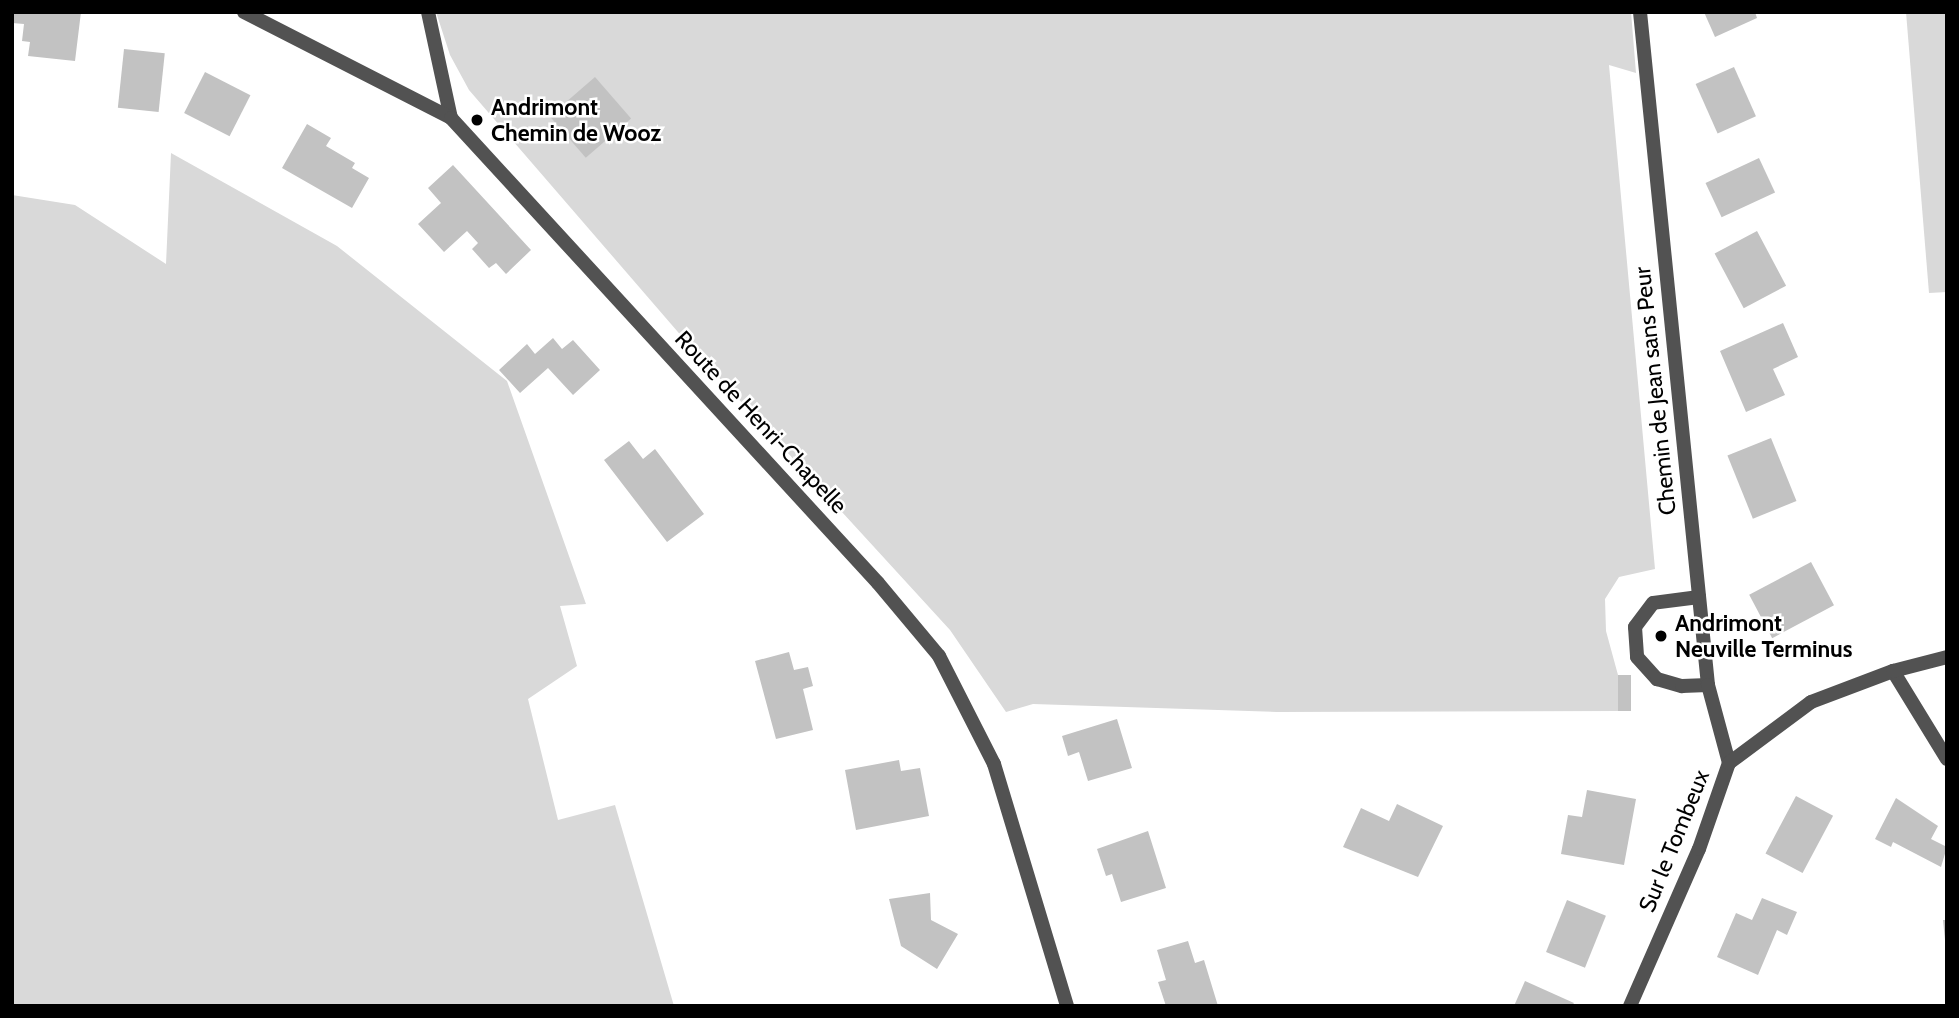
<!DOCTYPE html>
<html>
<head>
<meta charset="utf-8">
<style>
  body { margin:0 }
  #map { position:relative; width:1959px; height:1018px; overflow:hidden; background:#fff; font-family:Cabin,sans-serif }
  div>[style] { position:absolute }
  .green>* { inset:0; background:#d9d9d9 }
  .building>* { inset:0; background:#c2c2c2; transform-origin:0 0 }
  .service>* { height:14px; margin:-7px; padding:0 7px; transform-origin:7px; border-radius:7px; background:#525252 }
  .minor>* { height:14px; margin:-7px; padding:0 7px; transform-origin:7px; border-radius:7px; background:#525252 }
  .tertiary>* { height:14px; margin:-7px; padding:0 7px; transform-origin:7px; border-radius:7px; background:#525252 }
  .dots>* { width:19px; height:19px; translate:-50% -50%; box-sizing:border-box; border:4px solid #fff; border-radius:50% }
  span { translate:-50% -50%; white-space:nowrap; text-align:center; line-height:1.15; -webkit-text-stroke:5px #fff; paint-order:stroke }
  .poi-label { font-size:23px; color:#000; font-weight:700 }
  .left { translate:0 -50%; text-align:left }
  .street-label { font-size:23px; color:#000 }
  .frame { position:absolute; inset:0; border:14px solid #000; pointer-events:none }
</style>
</head>
<body>
<div id="map">
  <div class="green">
    <div style="clip-path:polygon(436px 12px,1631px 12px,1636px 73px,1609px 65px,1655px 569px,1619px 577px,1605px 599px,1606px 631px,1618px 675px,1619px 711px,1277px 712px,1033px 704px,1006px 712px,950px 630px,690px 346px,469px 90px,450px 55px)"></div>
    <div style="clip-path:polygon(1906px 12px,1947px 12px,1947px 292px,1929px 293px)"></div>
    <div style="clip-path:polygon(171px 153px,337px 246px,507px 381px,586px 604px,560px 606px,577px 666px,528px 699px,558px 820px,615px 805px,674px 1006px,12px 1006px,12px 195px,75px 205px,166px 264px)"></div>
  </div>
  <div class="building">
    <div style="clip-path:polygon(12px 12px,81px 12px,75px 61px,28px 56px,30px 42px,22px 41px,24px 24px,12px 23px)"></div>
    <div style="clip-path:polygon(1704px 12px,1755px 12px,1757px 18px,1715px 37px)"></div>
    <div style="left:124px;top:49px;width:41px;height:59px;rotate:6deg"></div>
    <div style="left:1734px;top:67px;width:54px;height:42px;rotate:66deg"></div>
    <div style="left:205px;top:72px;width:51px;height:46px;rotate:27deg"></div>
    <div style="left:595px;top:77px;width:55px;height:60px;rotate:49deg"></div>
    <div style="clip-path:polygon(307px 124px,331px 138px,326px 146px,355px 163px,352px 168px,369px 178px,352px 208px,282px 168px)"></div>
    <div style="left:1759px;top:158px;width:38px;height:59px;rotate:65deg"></div>
    <div style="clip-path:polygon(453px 165px,531px 250px,506px 274px,496px 263px,489px 268px,472px 249px,478px 243px,467px 231px,444px 252px,418px 224px,441px 203px,428px 188px)"></div>
    <div style="left:1757px;top:231px;width:62px;height:48px;rotate:62deg"></div>
    <div style="clip-path:polygon(1783px 323px,1798px 357px,1773px 369px,1785px 395px,1746px 412px,1720px 351px)"></div>
    <div style="clip-path:polygon(553px 338px,562px 349px,573px 340px,600px 370px,573px 395px,548px 368px,520px 393px,499px 370px,527px 344px,535px 354px)"></div>
    <div style="left:1771px;top:438px;width:68px;height:47px;rotate:68deg"></div>
    <div style="clip-path:polygon(629px 441px,643px 459px,655px 449px,704px 514px,667px 542px,604px 460px)"></div>
    <div style="left:1811px;top:562px;width:49px;height:70px;rotate:62deg"></div>
    <div style="clip-path:polygon(789px 652px,794px 670px,808px 667px,813px 686px,803px 689px,813px 730px,776px 739px,755px 661px)"></div>
    <div style="left:1618px;top:675px;width:13px;height:36px"></div>
    <div style="clip-path:polygon(1117px 719px,1132px 768px,1088px 781px,1079px 752px,1068px 756px,1062px 736px)"></div>
    <div style="clip-path:polygon(899px 760px,901px 771px,920px 768px,929px 816px,856px 830px,845px 770px)"></div>
    <div style="clip-path:polygon(1587px 790px,1636px 799px,1624px 865px,1561px 854px,1568px 815px,1582px 817px)"></div>
    <div style="left:1796px;top:796px;width:42px;height:65px;rotate:28deg"></div>
    <div style="clip-path:polygon(1896px 798px,1938px 826px,1931px 839px,1947px 847px,1941px 867px,1893px 842px,1891px 847px,1875px 839px)"></div>
    <div style="clip-path:polygon(1397px 804px,1443px 826px,1418px 877px,1343px 847px,1361px 808px,1389px 821px)"></div>
    <div style="clip-path:polygon(1148px 831px,1166px 888px,1121px 902px,1112px 874px,1106px 876px,1097px 849px)"></div>
    <div style="clip-path:polygon(930px 893px,931px 920px,958px 934px,937px 969px,901px 946px,889px 899px)"></div>
    <div style="clip-path:polygon(1762px 898px,1797px 912px,1787px 935px,1777px 930px,1758px 975px,1717px 957px,1736px 913px,1752px 920px)"></div>
    <div style="left:1567px;top:900px;width:42px;height:56px;rotate:22deg"></div>
    <div style="clip-path:polygon(1943px 920px,1947px 920px,1947px 940px,1945px 940px)"></div>
    <div style="clip-path:polygon(1188px 941px,1195px 963px,1204px 960px,1218px 1006px,1166px 1006px,1158px 982px,1166px 980px,1157px 950px)"></div>
    <div style="clip-path:polygon(1525px 981px,1574px 1003px,1572px 1006px,1514px 1006px)"></div>
  </div>
  <div class="service">
    <div style="left:1699px;top:597px;width:46px;rotate:172.6deg"></div>
    <div style="left:1653px;top:603px;width:30px;rotate:127deg"></div>
    <div style="left:1635px;top:627px;width:30px;rotate:86deg"></div>
    <div style="left:1637px;top:657px;width:30px;rotate:48deg"></div>
    <div style="left:1657px;top:679px;width:26px;rotate:16deg"></div>
    <div style="left:1682px;top:686px;width:26px;rotate:-2deg"></div>
  </div>
  <div class="minor">
    <div style="left:428px;top:12px;width:108px;rotate:77.8deg"></div>
    <div style="left:1640px;top:12px;width:676px;rotate:84.23deg"></div>
    <div style="left:1708px;top:685px;width:81px;rotate:74.9deg"></div>
    <div style="left:1893px;top:671px;width:103px;rotate:58.5deg"></div>
    <div style="left:1630px;top:1006px;width:171px;rotate:-66.3deg"></div>
    <div style="left:1699px;top:849px;width:91px;rotate:-70.8deg"></div>
    <div style="left:1729px;top:763px;width:102px;rotate:-36.6deg"></div>
    <div style="left:1811px;top:702px;width:88px;rotate:-20.7deg"></div>
    <div style="left:1893px;top:671px;width:56px;rotate:-14.5deg"></div>
  </div>
  <div class="tertiary">
    <div style="left:244px;top:12px;width:233px;rotate:27.1deg"></div>
    <div style="left:451px;top:118px;width:631px;rotate:47.44deg"></div>
    <div style="left:878px;top:583px;width:95px;rotate:50.1deg"></div>
    <div style="left:939px;top:656px;width:121px;rotate:63deg"></div>
    <div style="left:994px;top:764px;width:253px;rotate:73.2deg"></div>
  </div>
  <div class="dots">
    <div style="left:477px;top:120px;background:#000"></div>
    <div style="left:1661px;top:636px;background:#000"></div>
  </div>
  <div class="poi-label">
    <span class="left" style="left:491px;top:120px">Andrimont<br>Chemin de Wooz</span>
    <span class="left" style="left:1675px;top:636px">Andrimont<br>Neuville Terminus</span>
  </div>
  <div class="street-label">
    <span style="left:1655px;top:391px;rotate:-96deg">Chemin de Jean sans Peur</span>
    <span style="left:761px;top:422px;rotate:47deg">Route de Henri-Chapelle</span>
    <span style="left:1674px;top:841px;rotate:-68deg">Sur le Tombeux</span>
  </div>
  <div class="frame"></div>
</div>
</body>
</html>
